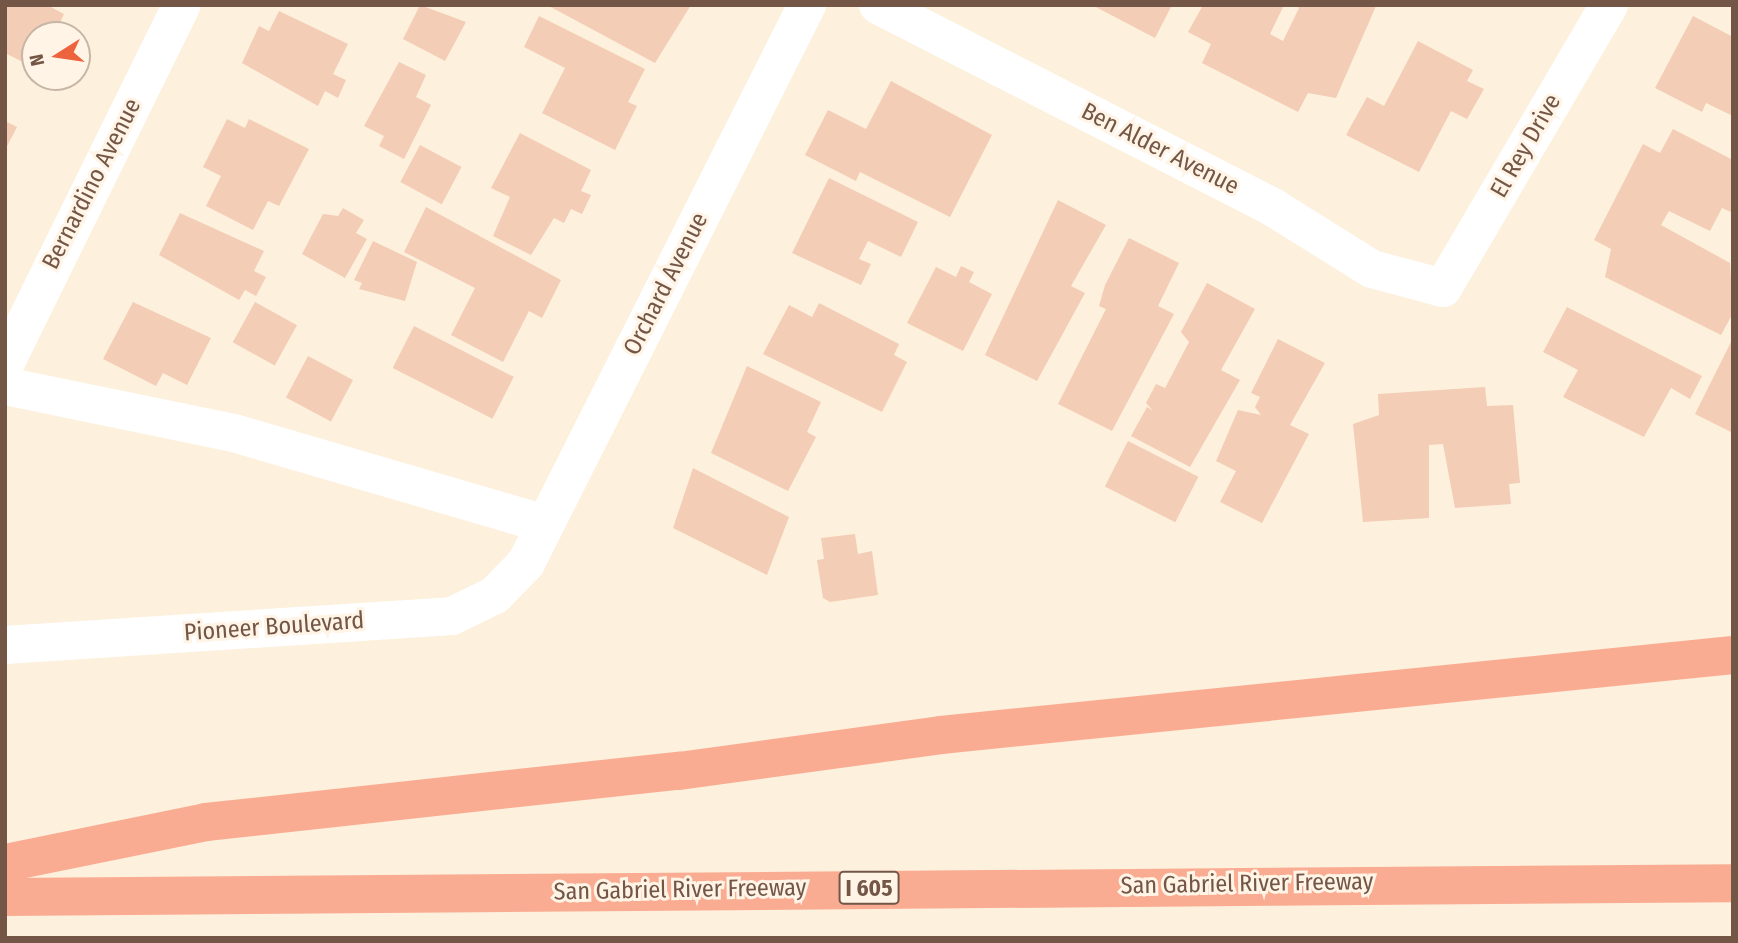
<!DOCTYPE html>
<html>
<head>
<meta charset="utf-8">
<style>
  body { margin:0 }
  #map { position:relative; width:1738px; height:943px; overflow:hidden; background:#fdf1de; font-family:"Fira Sans Condensed",sans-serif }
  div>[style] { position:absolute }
  .building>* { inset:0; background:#f3cdb5; transform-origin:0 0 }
  .minor>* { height:38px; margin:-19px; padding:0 19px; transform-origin:19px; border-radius:19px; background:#fff }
  .highway>* { height:38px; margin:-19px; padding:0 19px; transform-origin:19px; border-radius:19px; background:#faac92 }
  span { translate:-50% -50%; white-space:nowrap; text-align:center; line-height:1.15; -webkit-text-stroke:6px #fff4e5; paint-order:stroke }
  .shield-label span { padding:2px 5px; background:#fff4e5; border:2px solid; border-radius:5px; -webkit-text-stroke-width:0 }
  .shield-label { font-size:23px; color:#735646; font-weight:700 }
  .street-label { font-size:24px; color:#735646 }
  .frame { position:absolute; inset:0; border:7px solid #735646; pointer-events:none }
  .north { position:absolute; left:21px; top:21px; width:70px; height:70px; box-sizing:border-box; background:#fff4e5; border:2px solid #c7b5a5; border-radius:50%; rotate:258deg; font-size:19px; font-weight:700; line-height:28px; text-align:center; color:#735646 }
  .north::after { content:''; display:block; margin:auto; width:24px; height:32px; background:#ec633e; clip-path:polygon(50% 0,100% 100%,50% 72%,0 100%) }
</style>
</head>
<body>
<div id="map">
  <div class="building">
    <div style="clip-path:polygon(5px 5px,47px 5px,64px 14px,54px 35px,35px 35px,35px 68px,5px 53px)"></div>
    <div style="clip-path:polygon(420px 5px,466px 22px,445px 61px,403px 39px)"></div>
    <div style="clip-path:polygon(547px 5px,691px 5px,655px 63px)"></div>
    <div style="clip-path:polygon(1092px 5px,1172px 5px,1155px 38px)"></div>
    <div style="clip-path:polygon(1284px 5px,1270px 34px,1283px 41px,1299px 8px,1295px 5px,1376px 6px,1336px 98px,1308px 93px,1298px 112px,1202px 63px,1211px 44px,1188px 32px,1203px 5px)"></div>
    <div style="clip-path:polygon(279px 11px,348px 44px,333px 74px,346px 80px,338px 98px,325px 91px,318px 106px,242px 63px,259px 26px,269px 31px)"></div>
    <div style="clip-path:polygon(539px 16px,645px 69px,628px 102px,637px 106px,615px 150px,542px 113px,565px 68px,524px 47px)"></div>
    <div style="clip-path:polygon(1693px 16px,1733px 37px,1733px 116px,1706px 103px,1702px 112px,1655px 88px)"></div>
    <div style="clip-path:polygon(1418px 41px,1473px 70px,1467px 81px,1484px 89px,1467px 119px,1451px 111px,1419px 172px,1346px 135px,1367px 97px,1384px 106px)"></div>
    <div style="clip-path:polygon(399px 62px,426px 75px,416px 97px,431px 105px,404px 159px,379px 146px,384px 136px,364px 126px)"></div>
    <div style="clip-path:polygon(891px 81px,992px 135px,950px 217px,860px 172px,856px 181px,805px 155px,828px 110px,866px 129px)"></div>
    <div style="clip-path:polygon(227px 119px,245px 128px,249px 119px,309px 149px,279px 206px,268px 201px,253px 230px,206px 206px,221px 176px,203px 167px)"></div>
    <div style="clip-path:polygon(5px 121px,17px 127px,5px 150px)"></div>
    <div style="clip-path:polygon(1673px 129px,1733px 160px,1733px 213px,1722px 208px,1710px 231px,1669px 211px,1661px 225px,1730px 263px,1733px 313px,1721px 335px,1605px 277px,1611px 249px,1594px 240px,1643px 144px,1660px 153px)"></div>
    <div style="clip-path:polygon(520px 133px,591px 170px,581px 191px,591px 195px,582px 214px,571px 209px,564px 223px,554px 218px,531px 255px,493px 236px,510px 197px,491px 188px)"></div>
    <div style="left:420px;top:145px;width:47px;height:42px;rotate:28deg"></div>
    <div style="clip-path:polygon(829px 178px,918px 222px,901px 257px,868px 241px,859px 259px,871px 264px,861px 285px,792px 253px)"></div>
    <div style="clip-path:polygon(1058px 200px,1106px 225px,1071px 286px,1085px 293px,1037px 381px,985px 355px)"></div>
    <div style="clip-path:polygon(426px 207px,561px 280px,542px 318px,529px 311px,503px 362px,451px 335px,475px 288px,404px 252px)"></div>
    <div style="clip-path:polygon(343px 208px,364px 220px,356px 233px,367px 239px,345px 278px,302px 254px,323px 214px,338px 216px)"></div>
    <div style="clip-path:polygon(180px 213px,264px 251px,254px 271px,266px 277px,256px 296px,245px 290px,239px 300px,159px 255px)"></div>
    <div style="clip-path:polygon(1129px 238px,1179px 263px,1158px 306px,1174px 314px,1112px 431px,1058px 404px,1106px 309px,1099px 306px,1105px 285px)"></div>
    <div style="clip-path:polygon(373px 241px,417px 262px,405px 301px,359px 289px,362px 283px,354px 280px)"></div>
    <div style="clip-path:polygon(961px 266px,974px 272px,969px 282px,992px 294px,963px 351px,907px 323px,936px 267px,956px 277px)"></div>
    <div style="clip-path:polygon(1207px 283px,1255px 309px,1221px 370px,1240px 380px,1190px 467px,1131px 436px,1147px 407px,1153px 411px,1146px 403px,1156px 384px,1165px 388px,1189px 342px,1181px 332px)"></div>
    <div style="clip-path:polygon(133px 302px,211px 338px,187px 385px,163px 373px,156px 386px,103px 359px)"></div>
    <div style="left:255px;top:302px;width:48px;height:46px;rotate:29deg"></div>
    <div style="clip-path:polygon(819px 303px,899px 344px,894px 355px,907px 362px,882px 412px,763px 354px,789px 305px,812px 317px)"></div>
    <div style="clip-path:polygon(1567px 307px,1702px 376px,1690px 399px,1671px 388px,1644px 437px,1563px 397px,1578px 370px,1543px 352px)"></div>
    <div style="left:414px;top:326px;width:112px;height:47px;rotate:27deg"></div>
    <div style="clip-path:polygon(1733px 338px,1733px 433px,1695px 414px)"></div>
    <div style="clip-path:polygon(1278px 339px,1325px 363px,1290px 425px,1309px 434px,1262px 523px,1220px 502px,1236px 471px,1216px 461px,1238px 410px,1261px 415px,1255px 407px,1260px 397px,1251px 393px)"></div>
    <div style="left:308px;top:356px;width:51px;height:47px;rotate:28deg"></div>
    <div style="clip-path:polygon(747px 366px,821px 402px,807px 432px,816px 437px,788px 491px,711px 453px)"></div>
    <div style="clip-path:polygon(1485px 387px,1487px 406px,1513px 405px,1520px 483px,1509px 484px,1511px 504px,1455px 508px,1443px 444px,1429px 445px,1429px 518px,1363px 522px,1353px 424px,1379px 415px,1378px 394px)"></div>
    <div style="left:1128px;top:441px;width:79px;height:51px;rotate:27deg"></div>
    <div style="clip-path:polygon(693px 468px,789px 517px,767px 575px,673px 528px)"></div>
    <div style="clip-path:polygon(855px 534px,858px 554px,872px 551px,878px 595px,830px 602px,823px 598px,817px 560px,824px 559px,821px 538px)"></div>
  </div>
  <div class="minor">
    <div style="left:878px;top:5px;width:445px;rotate:27.1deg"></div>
    <div style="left:1274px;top:208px;width:115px;rotate:31.9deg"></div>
    <div style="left:1372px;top:269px;width:73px;rotate:15deg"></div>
    <div style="left:1443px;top:288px;width:328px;rotate:-59.6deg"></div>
    <div style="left:5px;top:364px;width:400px;rotate:-63.8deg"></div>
    <div style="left:5px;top:386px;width:234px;rotate:11.6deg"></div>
    <div style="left:234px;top:433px;width:324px;rotate:16.3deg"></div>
    <div style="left:5px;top:645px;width:448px;rotate:-3.7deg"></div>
    <div style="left:452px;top:616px;width:48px;rotate:-26deg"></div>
    <div style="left:495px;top:595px;width:45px;rotate:-45.9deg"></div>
    <div style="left:526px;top:563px;width:625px;rotate:-63.27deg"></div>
  </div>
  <div class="highway">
    <div style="left:5px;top:863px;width:205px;rotate:-11.5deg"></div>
    <div style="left:206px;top:822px;width:476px;rotate:-6.2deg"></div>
    <div style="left:679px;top:771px;width:264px;rotate:-7.8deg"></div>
    <div style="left:941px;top:735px;width:796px;rotate:-5.77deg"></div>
    <div style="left:5px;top:897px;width:1728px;rotate:-0.46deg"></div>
  </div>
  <div class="shield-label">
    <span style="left:869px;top:888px">I 605</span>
  </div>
  <div class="street-label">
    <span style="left:1526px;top:146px;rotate:-60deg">El Rey Drive</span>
    <span style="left:1160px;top:149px;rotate:27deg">Ben Alder Avenue</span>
    <span style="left:92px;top:184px;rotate:-63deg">Bernardino Avenue</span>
    <span style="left:666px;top:284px;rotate:-63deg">Orchard Avenue</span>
    <span style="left:274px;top:627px;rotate:-4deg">Pioneer Boulevard</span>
    <span style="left:1247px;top:884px;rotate:-1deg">San Gabriel River Freeway</span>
    <span style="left:680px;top:890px;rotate:-1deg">San Gabriel River Freeway</span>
  </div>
  <div class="frame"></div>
  <div class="north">N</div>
</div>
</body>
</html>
